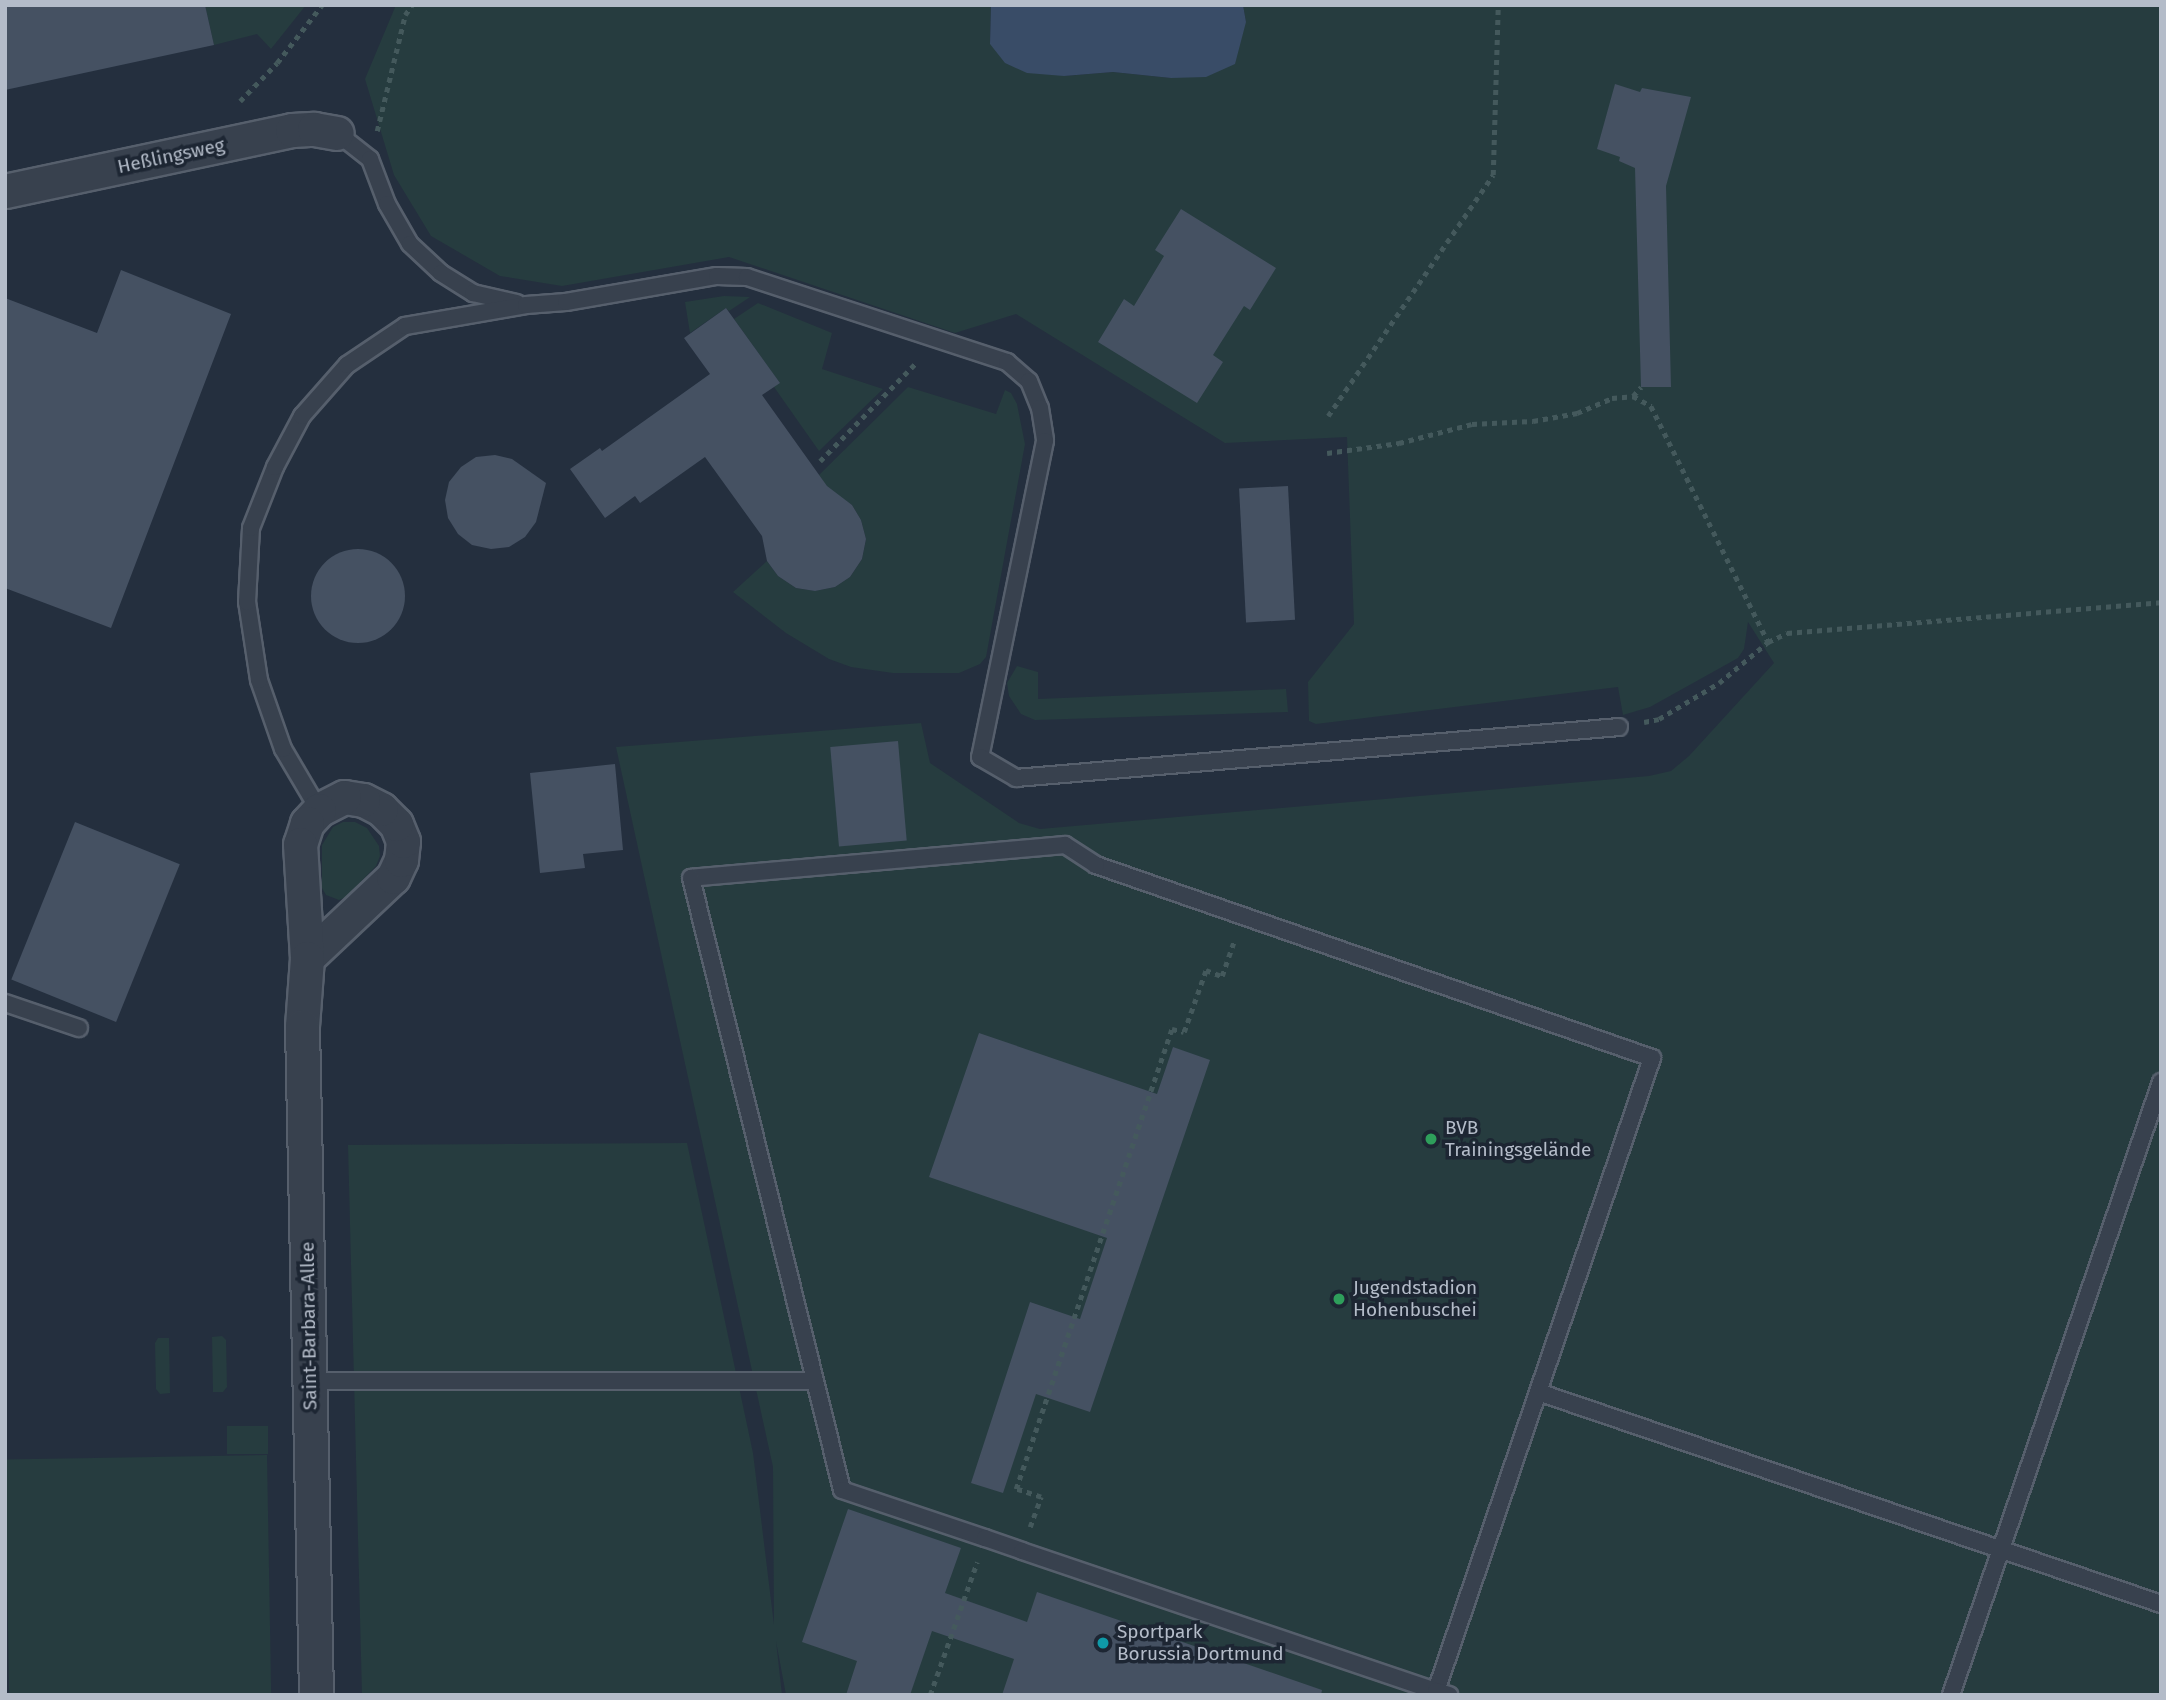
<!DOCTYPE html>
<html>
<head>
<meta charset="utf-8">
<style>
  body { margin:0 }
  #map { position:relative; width:2166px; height:1700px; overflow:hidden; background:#242f3e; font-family:"Fira Sans",sans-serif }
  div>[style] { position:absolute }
  .green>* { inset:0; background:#263c3f; transform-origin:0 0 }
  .water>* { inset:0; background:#394c67 }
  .building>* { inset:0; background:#455162; transform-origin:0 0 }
  .round { border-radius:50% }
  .path>* { height:4.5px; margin-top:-2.25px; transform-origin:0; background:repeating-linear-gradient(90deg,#44595c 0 5px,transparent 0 10px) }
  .roads { filter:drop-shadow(2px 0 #565f6c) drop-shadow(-2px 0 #565f6c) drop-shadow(0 2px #565f6c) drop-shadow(0 -2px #565f6c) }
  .service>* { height:16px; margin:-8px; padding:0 8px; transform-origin:8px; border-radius:8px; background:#38414e }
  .minor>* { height:33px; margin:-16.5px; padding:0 16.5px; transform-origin:16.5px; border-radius:16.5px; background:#38414e }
  .dots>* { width:19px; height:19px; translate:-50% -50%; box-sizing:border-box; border:4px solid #1d2633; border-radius:50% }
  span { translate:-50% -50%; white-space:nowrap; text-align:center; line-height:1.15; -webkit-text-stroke:7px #1d2633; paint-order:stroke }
  .street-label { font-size:19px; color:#b4bcc9 }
  .poi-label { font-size:19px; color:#b4bcc9 }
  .left { translate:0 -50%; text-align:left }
  .frame { position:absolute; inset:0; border:7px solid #b4bcc9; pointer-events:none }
</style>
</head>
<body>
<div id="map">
  <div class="green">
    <div style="clip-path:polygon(205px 5px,306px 5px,271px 49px,257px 34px,214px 45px)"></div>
    <div style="clip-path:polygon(396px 5px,991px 5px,990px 44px,1064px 76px,1113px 72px,1171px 78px,1246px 22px,1243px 5px,2161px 5px,2161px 1695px,786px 1695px,776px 1641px,782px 1695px,362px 1695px,348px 1145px,687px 1143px,753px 1453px,774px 1625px,773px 1467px,616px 747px,921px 723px,930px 763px,1019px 823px,1040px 829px,1649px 776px,1671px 771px,1689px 756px,1774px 663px,1748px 622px,1744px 649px,1738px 658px,1650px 707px,1623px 715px,1618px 687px,1316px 724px,1309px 721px,1308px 682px,1354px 624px,1347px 437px,1225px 443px,1016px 314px,955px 333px,729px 257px,562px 286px,500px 276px,431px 236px,394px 175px,365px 79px)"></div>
    <div style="clip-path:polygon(724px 296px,750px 297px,729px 311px,726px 308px,690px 333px,685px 302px)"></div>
    <div style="clip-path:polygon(758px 303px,832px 333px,822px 369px,883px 389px,819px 451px,774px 387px,779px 382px,734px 319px)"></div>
    <div style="clip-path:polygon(908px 387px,996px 414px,1005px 390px,1011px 393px,1017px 404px,1025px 444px,986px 657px,980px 664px,959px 673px,893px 673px,851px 667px,829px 659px,786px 633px,733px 592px,767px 561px,778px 576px,796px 588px,815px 591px,835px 587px,850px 577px,862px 559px,866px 539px,861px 520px,852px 505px,829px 490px,819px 475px)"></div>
    <div style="clip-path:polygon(1017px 666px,1038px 672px,1038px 699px,1286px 689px,1288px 712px,1035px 720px,1021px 714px,1009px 696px,1007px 683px)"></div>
    <div style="clip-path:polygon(343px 822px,355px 822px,367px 828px,379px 846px,380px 856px,376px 866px,346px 897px,339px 900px,326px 895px,322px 888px,322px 845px,333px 827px)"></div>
    <div style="clip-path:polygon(222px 1336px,226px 1340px,227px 1387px,223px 1392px,213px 1392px,212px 1337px)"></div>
    <div style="clip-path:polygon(158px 1338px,169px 1338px,170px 1393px,160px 1394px,156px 1389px,155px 1343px)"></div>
    <div style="left:268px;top:1426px;width:28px;height:41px;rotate:90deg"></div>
    <div style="left:267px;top:1455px;width:240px;height:262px;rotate:89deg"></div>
  </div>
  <div class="water">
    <div style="clip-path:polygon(991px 5px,1243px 5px,1246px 22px,1235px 64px,1206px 77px,1171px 78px,1113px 72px,1064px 76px,1027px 73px,1005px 63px,990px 44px)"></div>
  </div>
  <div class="building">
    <div style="clip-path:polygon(5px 5px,205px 5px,214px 45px,5px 90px)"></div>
    <div style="clip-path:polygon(1615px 84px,1640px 92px,1642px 88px,1691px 97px,1666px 186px,1671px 387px,1641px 387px,1635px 168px,1619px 161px,1620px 157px,1597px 149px)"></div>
    <div style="clip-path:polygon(1181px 209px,1276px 268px,1250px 310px,1244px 306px,1213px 355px,1223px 362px,1197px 403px,1098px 342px,1124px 299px,1134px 306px,1164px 256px,1155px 250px)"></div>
    <div style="clip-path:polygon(121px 270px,231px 314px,111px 628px,5px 588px,5px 298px,97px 333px)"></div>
    <div style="clip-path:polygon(726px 308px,780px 383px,762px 395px,827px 486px,852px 505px,861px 520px,866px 539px,862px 559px,850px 577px,835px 587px,815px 591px,796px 588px,778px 576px,767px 561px,762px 536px,705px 457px,640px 503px,635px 496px,605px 518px,570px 469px,600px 448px,602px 451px,710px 374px,684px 338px)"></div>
    <div style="clip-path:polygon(495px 455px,512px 459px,546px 483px,536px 522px,525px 537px,509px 547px,491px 549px,472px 545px,458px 534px,448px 518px,445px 500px,449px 482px,461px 467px,476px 457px)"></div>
    <div style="left:1288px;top:486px;width:134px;height:49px;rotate:87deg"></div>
    <div class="round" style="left:311px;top:549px;width:94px;height:94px"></div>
    <div style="left:898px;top:741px;width:100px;height:68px;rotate:85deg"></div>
    <div style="clip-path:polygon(615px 764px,623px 850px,583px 854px,585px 868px,540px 873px,530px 773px)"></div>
    <div style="left:75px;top:822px;width:113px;height:170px;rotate:22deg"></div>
    <div style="clip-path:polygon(979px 1033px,1157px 1094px,1173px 1047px,1210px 1060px,1090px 1412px,1036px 1394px,1003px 1493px,971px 1483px,1030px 1302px,1080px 1319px,1107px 1238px,929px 1177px)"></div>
    <div style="clip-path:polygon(848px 1509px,961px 1548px,945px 1593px,1027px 1622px,1037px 1592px,1322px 1690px,1321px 1695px,1002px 1695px,1014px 1659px,932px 1631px,910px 1695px,846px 1695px,857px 1661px,802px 1642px)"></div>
  </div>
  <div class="path">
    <div style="left:240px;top:101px;width:53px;rotate:-45.8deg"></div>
    <div style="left:277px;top:63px;width:73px;rotate:-52.2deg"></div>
    <div style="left:377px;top:131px;width:119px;rotate:-76.4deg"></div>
    <div style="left:405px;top:15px;width:12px;rotate:-55deg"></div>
    <div style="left:1633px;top:396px;width:21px;rotate:29deg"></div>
    <div style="left:1651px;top:406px;width:263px;rotate:63.6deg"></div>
    <div style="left:1328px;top:416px;width:292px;rotate:-55.6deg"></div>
    <div style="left:1493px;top:175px;width:170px;rotate:-88.3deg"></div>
    <div style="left:1327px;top:453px;width:73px;rotate:-7.9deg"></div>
    <div style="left:1399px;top:443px;width:75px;rotate:-14.6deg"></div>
    <div style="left:1472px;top:424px;width:61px;rotate:-2.8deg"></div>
    <div style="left:1533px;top:421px;width:45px;rotate:-10.3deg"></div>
    <div style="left:1577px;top:413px;width:38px;rotate:-23deg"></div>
    <div style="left:1612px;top:398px;width:21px;rotate:-5deg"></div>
    <div style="left:1633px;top:396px;width:12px;rotate:-48deg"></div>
    <div style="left:820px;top:461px;width:139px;rotate:-45.6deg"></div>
    <div style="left:1644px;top:722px;width:15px;rotate:-11deg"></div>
    <div style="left:1659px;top:719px;width:70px;rotate:-31deg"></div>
    <div style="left:1719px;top:683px;width:64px;rotate:-39.9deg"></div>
    <div style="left:1768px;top:642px;width:21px;rotate:-25deg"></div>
    <div style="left:1787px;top:633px;width:375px;rotate:-4.7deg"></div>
    <div style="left:1030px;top:1527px;width:32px;rotate:-70deg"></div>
    <div style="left:1041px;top:1497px;width:26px;rotate:-162deg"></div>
    <div style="left:1016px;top:1489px;width:486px;rotate:-71.3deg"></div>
    <div style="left:1172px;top:1029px;width:12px;rotate:14deg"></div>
    <div style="left:1184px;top:1032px;width:66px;rotate:-70.5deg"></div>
    <div style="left:1206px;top:970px;width:17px;rotate:21deg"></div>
    <div style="left:1222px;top:976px;width:39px;rotate:-71deg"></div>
    <div style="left:930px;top:1695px;width:141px;rotate:-70.5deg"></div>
  </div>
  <div class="roads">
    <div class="service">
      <div style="left:337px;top:133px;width:42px;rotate:38.2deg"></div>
      <div style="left:370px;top:159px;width:48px;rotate:69.3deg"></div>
      <div style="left:387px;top:204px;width:46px;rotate:60.1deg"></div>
      <div style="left:410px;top:244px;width:42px;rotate:43.1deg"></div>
      <div style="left:441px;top:273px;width:38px;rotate:32deg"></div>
      <div style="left:473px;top:293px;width:45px;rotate:12.8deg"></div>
      <div style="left:319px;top:810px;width:71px;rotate:-120.5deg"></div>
      <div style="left:283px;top:749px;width:73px;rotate:-109.2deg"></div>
      <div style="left:259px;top:680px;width:79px;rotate:-98.7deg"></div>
      <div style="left:247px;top:602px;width:74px;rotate:-86.9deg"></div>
      <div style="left:251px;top:528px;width:66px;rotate:-68.5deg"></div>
      <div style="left:275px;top:467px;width:58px;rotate:-62.1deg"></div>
      <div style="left:302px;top:416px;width:68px;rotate:-48.6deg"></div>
      <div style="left:347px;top:365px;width:70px;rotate:-33.9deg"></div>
      <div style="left:405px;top:326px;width:123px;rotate:-9.8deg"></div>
      <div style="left:526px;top:305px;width:40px;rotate:-4.3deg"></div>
      <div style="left:566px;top:302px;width:153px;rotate:-9.8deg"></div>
      <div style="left:717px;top:276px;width:30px;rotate:2deg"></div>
      <div style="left:747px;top:277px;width:274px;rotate:18.1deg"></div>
      <div style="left:1007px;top:362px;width:29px;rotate:41deg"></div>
      <div style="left:1029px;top:381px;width:29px;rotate:68deg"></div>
      <div style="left:1040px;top:408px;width:33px;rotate:81deg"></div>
      <div style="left:1045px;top:441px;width:323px;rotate:101.6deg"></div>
      <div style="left:980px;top:757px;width:42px;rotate:30.3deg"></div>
      <div style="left:1016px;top:778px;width:605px;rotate:-4.83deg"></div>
      <div style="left:5px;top:1003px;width:78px;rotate:18.7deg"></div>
      <div style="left:309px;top:1381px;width:505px"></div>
      <div style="left:1538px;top:1392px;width:658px;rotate:18.79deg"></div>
      <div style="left:1436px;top:1691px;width:669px;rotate:-71.16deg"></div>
      <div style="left:1652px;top:1058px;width:589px;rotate:-160.86deg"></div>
      <div style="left:1096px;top:865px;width:37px;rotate:-147deg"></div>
      <div style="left:1065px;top:845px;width:375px;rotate:175deg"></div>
      <div style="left:691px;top:878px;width:630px;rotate:76.14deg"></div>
      <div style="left:842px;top:1490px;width:151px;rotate:18.6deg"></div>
      <div style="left:985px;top:1538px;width:39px;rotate:19deg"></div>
      <div style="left:1022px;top:1551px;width:437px;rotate:18.7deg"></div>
      <div style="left:1436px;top:1691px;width:14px;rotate:17deg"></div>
      <div style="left:1951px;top:1695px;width:648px;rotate:-71.09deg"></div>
    </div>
    <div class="minor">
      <div style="left:5px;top:191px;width:293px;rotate:-12deg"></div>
      <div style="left:292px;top:130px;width:22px;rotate:-3deg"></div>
      <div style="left:314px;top:129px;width:23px;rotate:10deg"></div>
      <div style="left:307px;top:958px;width:118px;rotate:-43.3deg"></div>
      <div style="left:393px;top:877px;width:19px;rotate:-65deg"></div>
      <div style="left:401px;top:860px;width:19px;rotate:-84deg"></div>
      <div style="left:403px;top:841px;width:18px;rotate:-112deg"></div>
      <div style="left:396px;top:824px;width:21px;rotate:-135deg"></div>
      <div style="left:381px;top:809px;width:20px;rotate:-153deg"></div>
      <div style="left:363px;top:800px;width:19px;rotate:-171deg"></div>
      <div style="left:344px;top:797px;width:28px;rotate:153deg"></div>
      <div style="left:319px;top:810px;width:18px;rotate:133deg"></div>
      <div style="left:307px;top:823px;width:22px;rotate:108deg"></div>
      <div style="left:300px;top:844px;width:114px;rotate:86.5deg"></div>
      <div style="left:307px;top:958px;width:68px;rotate:94.2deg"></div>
      <div style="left:302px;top:1026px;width:669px;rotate:88.8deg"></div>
    </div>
  </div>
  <div class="dots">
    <div style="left:1431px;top:1139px;background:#2e9e5b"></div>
    <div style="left:1339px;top:1299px;background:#2e9e5b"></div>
    <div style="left:1103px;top:1643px;background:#0f9aa8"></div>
  </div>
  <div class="street-label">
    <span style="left:171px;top:156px;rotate:-12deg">Heßlingsweg</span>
    <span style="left:309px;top:1326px;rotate:-91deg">Saint-Barbara-Allee</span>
  </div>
  <div class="poi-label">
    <span class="left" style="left:1445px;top:1139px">BVB<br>Trainingsgelände</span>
    <span class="left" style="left:1353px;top:1299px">Jugendstadion<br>Hohenbuschei</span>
    <span class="left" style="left:1117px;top:1643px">Sportpark<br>Borussia Dortmund</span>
  </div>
  <div class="frame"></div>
</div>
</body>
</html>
